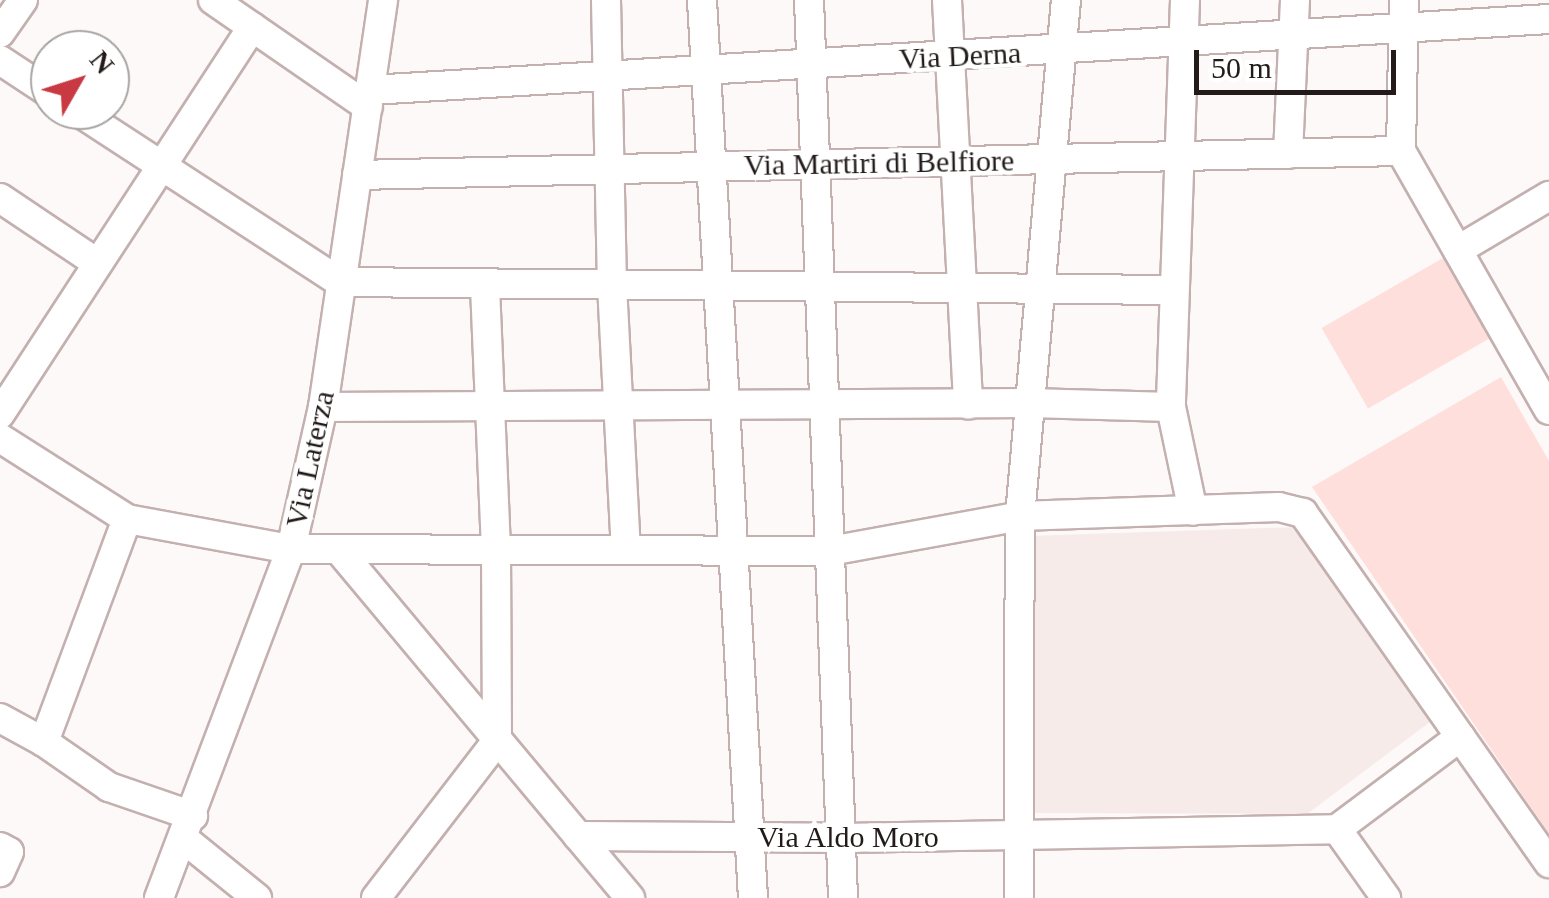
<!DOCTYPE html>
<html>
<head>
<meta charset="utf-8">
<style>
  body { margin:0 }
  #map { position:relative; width:1549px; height:898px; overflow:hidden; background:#fdf9f9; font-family:"Times New Roman",serif }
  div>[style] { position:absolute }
  .built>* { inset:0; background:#f7ebea }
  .green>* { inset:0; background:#ffdfdc; transform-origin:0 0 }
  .roads { filter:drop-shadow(2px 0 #c3b0af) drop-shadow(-2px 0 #c3b0af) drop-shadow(0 2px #c3b0af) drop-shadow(0 -2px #c3b0af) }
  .minor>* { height:28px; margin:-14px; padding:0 14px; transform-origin:14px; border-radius:14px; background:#fff }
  span { translate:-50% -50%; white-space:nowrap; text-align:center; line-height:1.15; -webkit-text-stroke:9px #fff; paint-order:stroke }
  .street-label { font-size:30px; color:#221b1a }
  .north { position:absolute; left:30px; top:30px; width:100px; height:100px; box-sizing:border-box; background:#fff; border:2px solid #a7a4a3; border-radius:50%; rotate:51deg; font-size:28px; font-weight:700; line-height:40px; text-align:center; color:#221b1a }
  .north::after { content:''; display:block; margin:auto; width:35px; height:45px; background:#c93941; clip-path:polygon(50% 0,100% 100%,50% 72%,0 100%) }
  .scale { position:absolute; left:1194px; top:50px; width:202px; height:45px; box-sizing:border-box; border:5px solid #221b1a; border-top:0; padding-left:12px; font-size:30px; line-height:35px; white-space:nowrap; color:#221b1a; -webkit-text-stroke:8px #fff; paint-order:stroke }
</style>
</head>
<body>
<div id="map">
  <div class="built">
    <div style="clip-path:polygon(1298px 527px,1434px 719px,1307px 814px,1032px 813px,1029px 536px)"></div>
  </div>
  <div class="green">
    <div style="left:1448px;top:255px;width:93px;height:146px;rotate:60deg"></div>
    <div style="clip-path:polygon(1501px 377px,1549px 461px,1549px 834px,1312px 487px)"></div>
  </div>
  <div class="roads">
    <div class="minor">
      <div style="left:213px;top:0;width:188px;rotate:34.6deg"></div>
      <div style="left:606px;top:0;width:285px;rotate:88.8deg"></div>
      <div style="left:612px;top:285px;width:264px;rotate:87deg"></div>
      <div style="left:702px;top:0;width:899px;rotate:86.75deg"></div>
      <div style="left:809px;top:0;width:899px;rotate:87.83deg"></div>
      <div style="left:947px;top:0;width:405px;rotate:87deg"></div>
      <div style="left:1185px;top:0;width:407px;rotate:92deg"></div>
      <div style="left:1171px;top:407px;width:106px;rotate:78.1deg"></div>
      <div style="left:0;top:33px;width:40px;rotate:-55.1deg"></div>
      <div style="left:0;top:60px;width:60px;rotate:33.4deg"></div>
      <div style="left:371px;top:90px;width:1180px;rotate:-3.45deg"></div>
      <div style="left:76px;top:110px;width:315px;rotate:33.1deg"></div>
      <div style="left:340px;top:282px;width:834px;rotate:0.55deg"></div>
      <div style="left:1401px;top:151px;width:298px;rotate:60.3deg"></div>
      <div style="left:1401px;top:151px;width:151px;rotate:-88.9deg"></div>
      <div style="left:1288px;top:154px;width:154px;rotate:-87.4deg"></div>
      <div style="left:357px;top:175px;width:1044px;rotate:-1.32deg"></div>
      <div style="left:0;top:198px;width:117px;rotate:33.8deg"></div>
      <div style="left:1458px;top:250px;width:106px;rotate:-30.7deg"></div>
      <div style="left:323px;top:407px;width:707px;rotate:-0.32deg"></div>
      <div style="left:1030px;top:403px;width:141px;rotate:1.6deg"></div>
      <div style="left:0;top:414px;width:462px;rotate:-56.9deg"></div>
      <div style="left:0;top:438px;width:151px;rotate:32.5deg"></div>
      <div style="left:127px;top:519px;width:167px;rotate:10.4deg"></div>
      <div style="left:291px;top:549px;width:539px;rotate:0.21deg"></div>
      <div style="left:830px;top:551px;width:193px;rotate:-10.4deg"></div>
      <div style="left:1020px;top:516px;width:259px;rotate:-2deg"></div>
      <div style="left:1279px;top:507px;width:25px;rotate:14deg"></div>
      <div style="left:1303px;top:513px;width:428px;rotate:54.9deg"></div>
      <div style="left:339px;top:550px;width:373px;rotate:50.1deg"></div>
      <div style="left:578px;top:836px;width:263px;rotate:0.4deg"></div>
      <div style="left:841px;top:838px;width:496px;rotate:-1deg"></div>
      <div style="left:1337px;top:829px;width:154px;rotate:-36.8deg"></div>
      <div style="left:0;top:718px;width:50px;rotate:28.6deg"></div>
      <div style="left:44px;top:742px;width:79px;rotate:34.7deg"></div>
      <div style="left:109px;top:787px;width:89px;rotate:19deg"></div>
      <div style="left:44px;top:742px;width:238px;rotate:-69.6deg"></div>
      <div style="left:1337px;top:829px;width:85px;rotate:54.6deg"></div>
      <div style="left:578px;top:836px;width:81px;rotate:50deg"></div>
      <div style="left:184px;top:839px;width:94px;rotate:38.9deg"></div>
      <div style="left:0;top:847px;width:10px;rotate:29deg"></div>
      <div style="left:9px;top:852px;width:22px;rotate:114deg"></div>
      <div style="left:159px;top:898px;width:373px;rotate:-69.3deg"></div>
      <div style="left:291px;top:549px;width:146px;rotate:-77.3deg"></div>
      <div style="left:323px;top:407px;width:411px;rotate:-81.6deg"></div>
      <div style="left:376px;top:898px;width:198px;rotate:-52.4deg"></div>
      <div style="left:497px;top:741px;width:192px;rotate:-90.3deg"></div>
      <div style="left:496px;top:549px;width:266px;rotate:-92.4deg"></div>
      <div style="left:1019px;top:898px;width:382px;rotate:-89.9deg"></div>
      <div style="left:1020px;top:516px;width:518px;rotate:-84.91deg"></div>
    </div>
  </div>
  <div class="street-label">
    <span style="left:960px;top:56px;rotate:-3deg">Via Derna</span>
    <span style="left:879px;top:163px;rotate:-1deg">Via Martiri di Belfiore</span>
    <span style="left:310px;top:459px;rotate:-78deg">Via Laterza</span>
    <span style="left:848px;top:837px">Via Aldo Moro</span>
  </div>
  <div class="north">N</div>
  <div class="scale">50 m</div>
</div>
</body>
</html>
